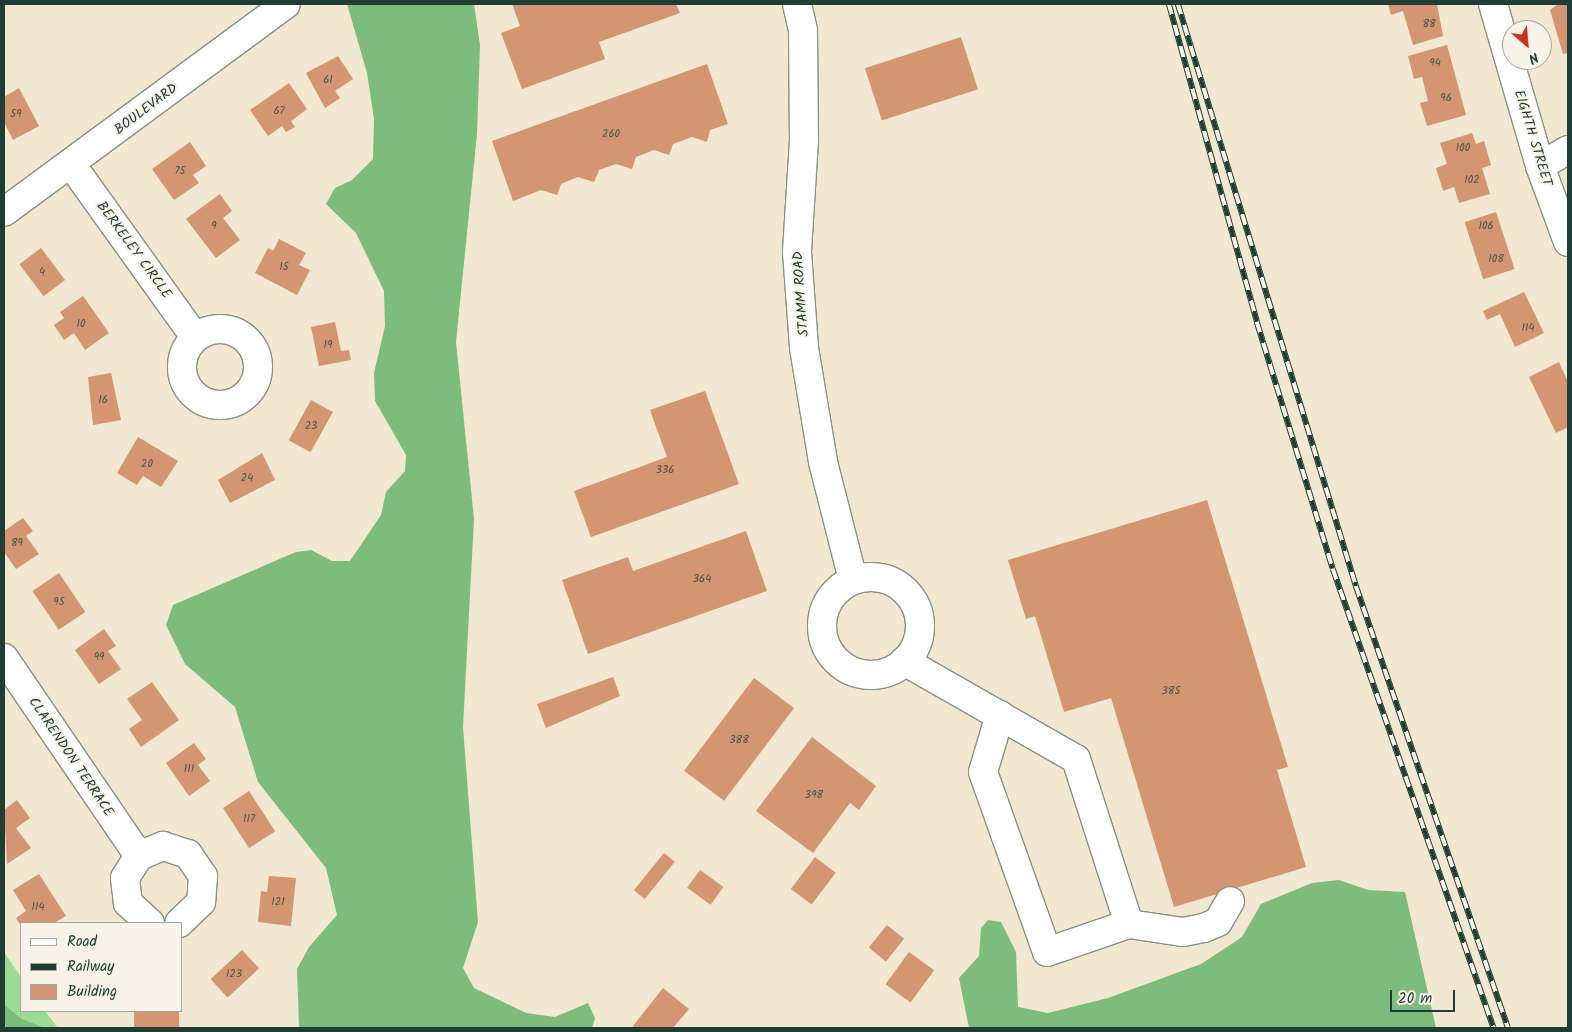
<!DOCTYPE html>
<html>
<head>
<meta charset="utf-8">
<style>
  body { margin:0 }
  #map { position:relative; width:1572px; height:1032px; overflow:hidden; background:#f2e7d0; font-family:Kalam,sans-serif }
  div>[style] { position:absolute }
  .green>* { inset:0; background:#9cdc92 }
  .forest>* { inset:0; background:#7dbc7c }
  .building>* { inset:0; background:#d39572; transform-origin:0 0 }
  .roads { filter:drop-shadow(1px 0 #889282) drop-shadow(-1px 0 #889282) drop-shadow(0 1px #889282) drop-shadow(0 -1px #889282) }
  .minor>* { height:28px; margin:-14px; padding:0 14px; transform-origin:14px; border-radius:14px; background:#fff }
  .minor>.ring { margin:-14px; padding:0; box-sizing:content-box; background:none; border:28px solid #fff; border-radius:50% }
  .rail>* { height:5.5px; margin-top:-2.75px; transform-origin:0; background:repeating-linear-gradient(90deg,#f7f3e8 0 11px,#1f3d34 0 22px); box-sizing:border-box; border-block:1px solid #1f3d34 }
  span { translate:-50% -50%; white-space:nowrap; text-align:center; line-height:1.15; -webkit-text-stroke:4px #f7f3e8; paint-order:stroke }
  .number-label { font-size:11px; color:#4c5344 }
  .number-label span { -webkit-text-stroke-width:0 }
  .street-label { font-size:14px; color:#1f3d34 }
  .frame { position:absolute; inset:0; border:5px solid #1f3d34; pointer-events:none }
  .legend { position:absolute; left:20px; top:922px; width:162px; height:90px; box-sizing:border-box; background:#f7f3e8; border:1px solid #a1aaa0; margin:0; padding:6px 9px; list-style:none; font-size:15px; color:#1f3d34 }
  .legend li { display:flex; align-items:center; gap:10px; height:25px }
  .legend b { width:25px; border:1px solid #a1aaa0 }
  .north { position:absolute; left:1502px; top:20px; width:50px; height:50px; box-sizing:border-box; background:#f7f3e8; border:1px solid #a1aaa0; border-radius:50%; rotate:153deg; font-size:14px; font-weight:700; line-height:20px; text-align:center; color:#1f3d34 }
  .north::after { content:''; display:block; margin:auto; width:18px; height:22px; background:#c8321e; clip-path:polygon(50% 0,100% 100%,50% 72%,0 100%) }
  .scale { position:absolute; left:1390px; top:990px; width:65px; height:22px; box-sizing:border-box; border:2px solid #1f3d34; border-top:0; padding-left:6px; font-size:15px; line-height:18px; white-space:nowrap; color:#1f3d34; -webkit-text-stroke:4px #f7f3e8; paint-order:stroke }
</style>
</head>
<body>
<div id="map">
  <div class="green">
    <div style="clip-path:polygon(4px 952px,21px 977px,21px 1011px,45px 1011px,58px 1028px,4px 1028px)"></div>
  </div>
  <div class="forest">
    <div style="clip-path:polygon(347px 4px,474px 4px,480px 45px,477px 134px,456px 342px,474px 519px,463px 727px,478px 922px,463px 968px,474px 988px,526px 1013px,555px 1017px,588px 1003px,595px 1018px,592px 1028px,299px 1028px,297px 969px,309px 947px,337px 915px,326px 868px,258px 782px,235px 707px,185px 664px,166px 625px,173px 605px,296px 552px,311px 550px,332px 561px,350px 561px,381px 515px,386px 492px,405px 471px,406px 455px,375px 401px,374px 373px,385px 326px,384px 291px,356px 233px,326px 204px,335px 188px,352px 180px,373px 159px,374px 119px,367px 73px)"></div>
    <div style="clip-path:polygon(1339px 880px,1368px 890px,1405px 892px,1436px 1028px,969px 1028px,959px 978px,979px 956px,981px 928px,988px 920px,1001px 922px,1016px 952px,1018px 1007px,1048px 1013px,1108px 998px,1201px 964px,1242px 937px,1261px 904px,1312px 883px)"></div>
    <div style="clip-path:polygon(4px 1005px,22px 1019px,45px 1028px,4px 1028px)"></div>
  </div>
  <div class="building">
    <div style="clip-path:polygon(512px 4px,676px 4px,680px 13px,599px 42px,605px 59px,522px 89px,501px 33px,520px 26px)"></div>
    <div style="clip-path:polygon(1388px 4px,1437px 4px,1443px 36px,1413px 45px,1403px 11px,1391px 15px)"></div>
    <div style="clip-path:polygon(1558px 4px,1568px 4px,1568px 53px,1563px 54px,1550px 10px)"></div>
    <div style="left:961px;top:37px;width:55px;height:101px;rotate:72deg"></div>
    <div style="clip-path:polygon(1447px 45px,1466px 115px,1427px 126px,1420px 103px,1428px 101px,1422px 77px,1414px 79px,1408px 56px)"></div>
    <div style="clip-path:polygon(338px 56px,353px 79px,335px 91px,340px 98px,325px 108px,306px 73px)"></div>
    <div style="clip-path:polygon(707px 64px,728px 124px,710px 130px,707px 142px,692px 137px,673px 144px,669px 155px,654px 150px,636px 157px,632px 169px,616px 164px,599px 170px,594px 182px,578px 177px,561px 184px,557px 195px,541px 190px,513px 201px,492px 141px)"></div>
    <div style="clip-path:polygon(289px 83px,307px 109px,291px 121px,295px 127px,286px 132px,282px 126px,268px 136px,250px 110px)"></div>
    <div style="clip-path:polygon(19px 88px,39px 126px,13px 140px,4px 122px,4px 97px)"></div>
    <div style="clip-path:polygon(1472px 133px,1476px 144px,1484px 141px,1491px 165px,1482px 168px,1490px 194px,1459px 203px,1454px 187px,1443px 191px,1436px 168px,1447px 164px,1440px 143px)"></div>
    <div style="clip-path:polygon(190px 142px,206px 166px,193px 175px,199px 183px,174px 200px,152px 169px)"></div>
    <div style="clip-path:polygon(220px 194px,232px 211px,223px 218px,240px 240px,216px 258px,186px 219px)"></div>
    <div style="left:1496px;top:212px;width:60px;height:33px;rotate:72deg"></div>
    <div style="clip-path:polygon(279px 239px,306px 253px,299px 265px,310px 270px,297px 295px,255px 273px,268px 248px,273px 251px)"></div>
    <div style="left:41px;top:248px;width:40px;height:27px;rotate:53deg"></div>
    <div style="clip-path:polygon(1524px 292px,1544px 333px,1515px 347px,1500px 314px,1487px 320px,1483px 311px)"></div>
    <div style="clip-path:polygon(83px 296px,109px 333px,85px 350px,74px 333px,64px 340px,54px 325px,64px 318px,60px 312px)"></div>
    <div style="clip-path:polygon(335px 322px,341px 351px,349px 350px,351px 360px,319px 366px,311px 327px)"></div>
    <div style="clip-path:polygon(1559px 362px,1568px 382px,1568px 427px,1556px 433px,1529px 377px)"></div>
    <div style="clip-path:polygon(111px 373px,121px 420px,93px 425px,88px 377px)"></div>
    <div style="clip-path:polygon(705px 391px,739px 484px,591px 537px,574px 491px,667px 457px,650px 410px)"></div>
    <div style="left:311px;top:400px;width:25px;height:46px;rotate:29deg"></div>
    <div style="clip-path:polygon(138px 437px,178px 461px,161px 487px,143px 476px,137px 485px,117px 473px)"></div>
    <div style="clip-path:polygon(262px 453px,275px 480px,230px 503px,218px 480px)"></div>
    <div style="clip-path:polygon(1207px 500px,1288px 767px,1277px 770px,1306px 867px,1174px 907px,1111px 698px,1064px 712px,1035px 616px,1026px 619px,1008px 560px)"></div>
    <div style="clip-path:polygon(23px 518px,33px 531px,26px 536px,39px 554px,16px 569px,4px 552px,4px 531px)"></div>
    <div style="clip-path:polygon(746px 531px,767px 591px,588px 654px,562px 580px,628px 557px,633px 571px)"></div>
    <div style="left:59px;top:573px;width:47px;height:32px;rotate:56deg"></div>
    <div style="clip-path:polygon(104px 629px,116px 646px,108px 651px,121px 669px,99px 684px,75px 650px)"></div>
    <div style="clip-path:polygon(613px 677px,620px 696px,546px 728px,537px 704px)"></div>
    <div style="left:754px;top:678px;width:50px;height:116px;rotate:37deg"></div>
    <div style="clip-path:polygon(152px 682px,179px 720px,141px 747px,129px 729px,142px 720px,127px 699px)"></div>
    <div style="clip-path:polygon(812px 737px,876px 786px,859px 810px,850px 803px,813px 853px,756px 811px)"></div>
    <div style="clip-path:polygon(194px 743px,206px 759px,198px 765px,210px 781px,189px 796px,166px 763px)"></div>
    <div style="left:249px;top:791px;width:48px;height:31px;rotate:57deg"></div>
    <div style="clip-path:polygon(17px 800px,30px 818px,16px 828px,31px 848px,7px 864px,4px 810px)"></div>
    <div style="left:664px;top:853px;width:14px;height:48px;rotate:39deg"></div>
    <div style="left:815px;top:857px;width:26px;height:40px;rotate:37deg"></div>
    <div style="left:700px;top:870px;width:29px;height:22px;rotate:36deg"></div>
    <div style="clip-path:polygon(39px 874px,66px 916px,54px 923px,21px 926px,16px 918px,26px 911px,13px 890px)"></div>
    <div style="clip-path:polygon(269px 876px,296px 878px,291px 926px,258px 922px,261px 891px,267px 892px)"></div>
    <div style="left:887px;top:925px;width:22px;height:29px;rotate:39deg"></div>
    <div style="left:242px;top:950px;width:25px;height:43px;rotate:47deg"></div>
    <div style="left:909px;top:952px;width:31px;height:40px;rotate:36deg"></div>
    <div style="clip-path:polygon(663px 988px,689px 1009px,673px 1028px,636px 1028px,633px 1026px)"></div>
    <div style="left:134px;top:1011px;width:45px;height:16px"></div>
  </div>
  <div class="roads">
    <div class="minor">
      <div style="left:797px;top:4px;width:27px;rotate:77deg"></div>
      <div style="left:803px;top:30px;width:110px;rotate:89.5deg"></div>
      <div style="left:804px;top:140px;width:112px;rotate:93.6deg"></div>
      <div style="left:797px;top:252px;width:96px;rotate:85.8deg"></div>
      <div style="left:804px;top:348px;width:116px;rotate:80.5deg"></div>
      <div style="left:823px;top:462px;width:122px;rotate:75.7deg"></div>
      <div style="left:1493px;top:4px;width:169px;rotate:73.8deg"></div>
      <div style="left:1540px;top:166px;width:81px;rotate:69.8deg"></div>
      <div style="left:71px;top:164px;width:213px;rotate:54.4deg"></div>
      <div style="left:1540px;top:166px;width:32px;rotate:-30deg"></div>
      <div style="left:4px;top:212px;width:350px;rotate:-36.4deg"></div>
      <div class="ring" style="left:182px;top:329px;width:48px;height:48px"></div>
      <div class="ring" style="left:822px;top:577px;width:70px;height:70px"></div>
      <div style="left:4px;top:658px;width:240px;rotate:55.7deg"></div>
      <div style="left:904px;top:661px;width:198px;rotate:29.7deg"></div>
      <div style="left:1076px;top:759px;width:173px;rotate:72.2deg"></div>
      <div style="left:1000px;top:715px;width:59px;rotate:106.6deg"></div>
      <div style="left:983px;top:772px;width:191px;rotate:70.4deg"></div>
      <div style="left:1047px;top:952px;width:87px;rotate:-18.9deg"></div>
      <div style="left:1129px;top:924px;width:55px;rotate:8.4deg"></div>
      <div style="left:1183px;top:932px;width:21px;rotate:-11deg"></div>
      <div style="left:1204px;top:928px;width:15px;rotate:-23deg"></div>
      <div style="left:1218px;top:922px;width:24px;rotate:-60deg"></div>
      <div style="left:150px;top:923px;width:30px;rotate:-138deg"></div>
      <div style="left:128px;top:903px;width:25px;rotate:-97deg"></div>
      <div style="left:125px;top:878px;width:26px;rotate:-58deg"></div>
      <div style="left:139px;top:856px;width:26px;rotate:-23deg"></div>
      <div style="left:163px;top:846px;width:26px;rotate:18deg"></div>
      <div style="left:188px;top:854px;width:27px;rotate:56deg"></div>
      <div style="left:203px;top:876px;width:26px;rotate:94deg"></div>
      <div style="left:201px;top:902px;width:30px;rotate:136deg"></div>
    </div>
  </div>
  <div class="rail">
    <div style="left:1169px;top:4px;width:330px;rotate:74.5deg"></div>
    <div style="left:1257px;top:322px;width:258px;rotate:72.9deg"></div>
    <div style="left:1333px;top:569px;width:486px;rotate:70.7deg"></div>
    <div style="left:1178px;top:4px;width:609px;rotate:72.99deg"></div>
    <div style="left:1356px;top:586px;width:467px;rotate:71deg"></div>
  </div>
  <div class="number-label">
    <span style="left:1429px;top:24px">88</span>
    <span style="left:1435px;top:63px">94</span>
    <span style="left:328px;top:80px">61</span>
    <span style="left:1446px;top:98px">96</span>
    <span style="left:279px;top:111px">67</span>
    <span style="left:16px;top:114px">59</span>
    <span style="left:611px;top:134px">260</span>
    <span style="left:1463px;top:148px">100</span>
    <span style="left:180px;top:171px">75</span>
    <span style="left:1472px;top:180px">102</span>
    <span style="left:214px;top:226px">9</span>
    <span style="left:1486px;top:226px">106</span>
    <span style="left:1496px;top:259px">108</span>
    <span style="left:284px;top:267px">15</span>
    <span style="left:42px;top:272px">4</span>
    <span style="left:81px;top:324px">10</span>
    <span style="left:1528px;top:328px">114</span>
    <span style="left:328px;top:345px">19</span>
    <span style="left:103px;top:400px">16</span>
    <span style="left:311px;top:426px">23</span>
    <span style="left:147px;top:464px">20</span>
    <span style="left:665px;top:470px">336</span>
    <span style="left:247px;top:478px">24</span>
    <span style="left:17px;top:543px">89</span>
    <span style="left:702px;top:579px">364</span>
    <span style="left:59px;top:602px">95</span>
    <span style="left:99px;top:657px">99</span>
    <span style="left:1171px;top:691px">385</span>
    <span style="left:739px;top:740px">388</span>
    <span style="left:189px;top:769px">111</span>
    <span style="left:814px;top:795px">398</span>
    <span style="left:249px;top:819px">117</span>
    <span style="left:278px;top:902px">121</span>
    <span style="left:38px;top:907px">114</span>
    <span style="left:234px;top:974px">123</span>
  </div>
  <div class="street-label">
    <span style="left:146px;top:109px;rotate:-37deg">BOULEVARD</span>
    <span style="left:1533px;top:138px;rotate:73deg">EIGHTH STREET</span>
    <span style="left:134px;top:250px;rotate:54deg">BERKELEY CIRCLE</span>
    <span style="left:801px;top:294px;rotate:-94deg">STAMM ROAD</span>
    <span style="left:71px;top:757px;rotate:56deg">CLARENDON TERRACE</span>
  </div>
  <div class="frame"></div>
  <ul class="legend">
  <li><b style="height:6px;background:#fff"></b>Road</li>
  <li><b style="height:6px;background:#1f3d34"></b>Railway</li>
  <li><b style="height:14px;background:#d39572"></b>Building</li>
  </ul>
  <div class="north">N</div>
  <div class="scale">20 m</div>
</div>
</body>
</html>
